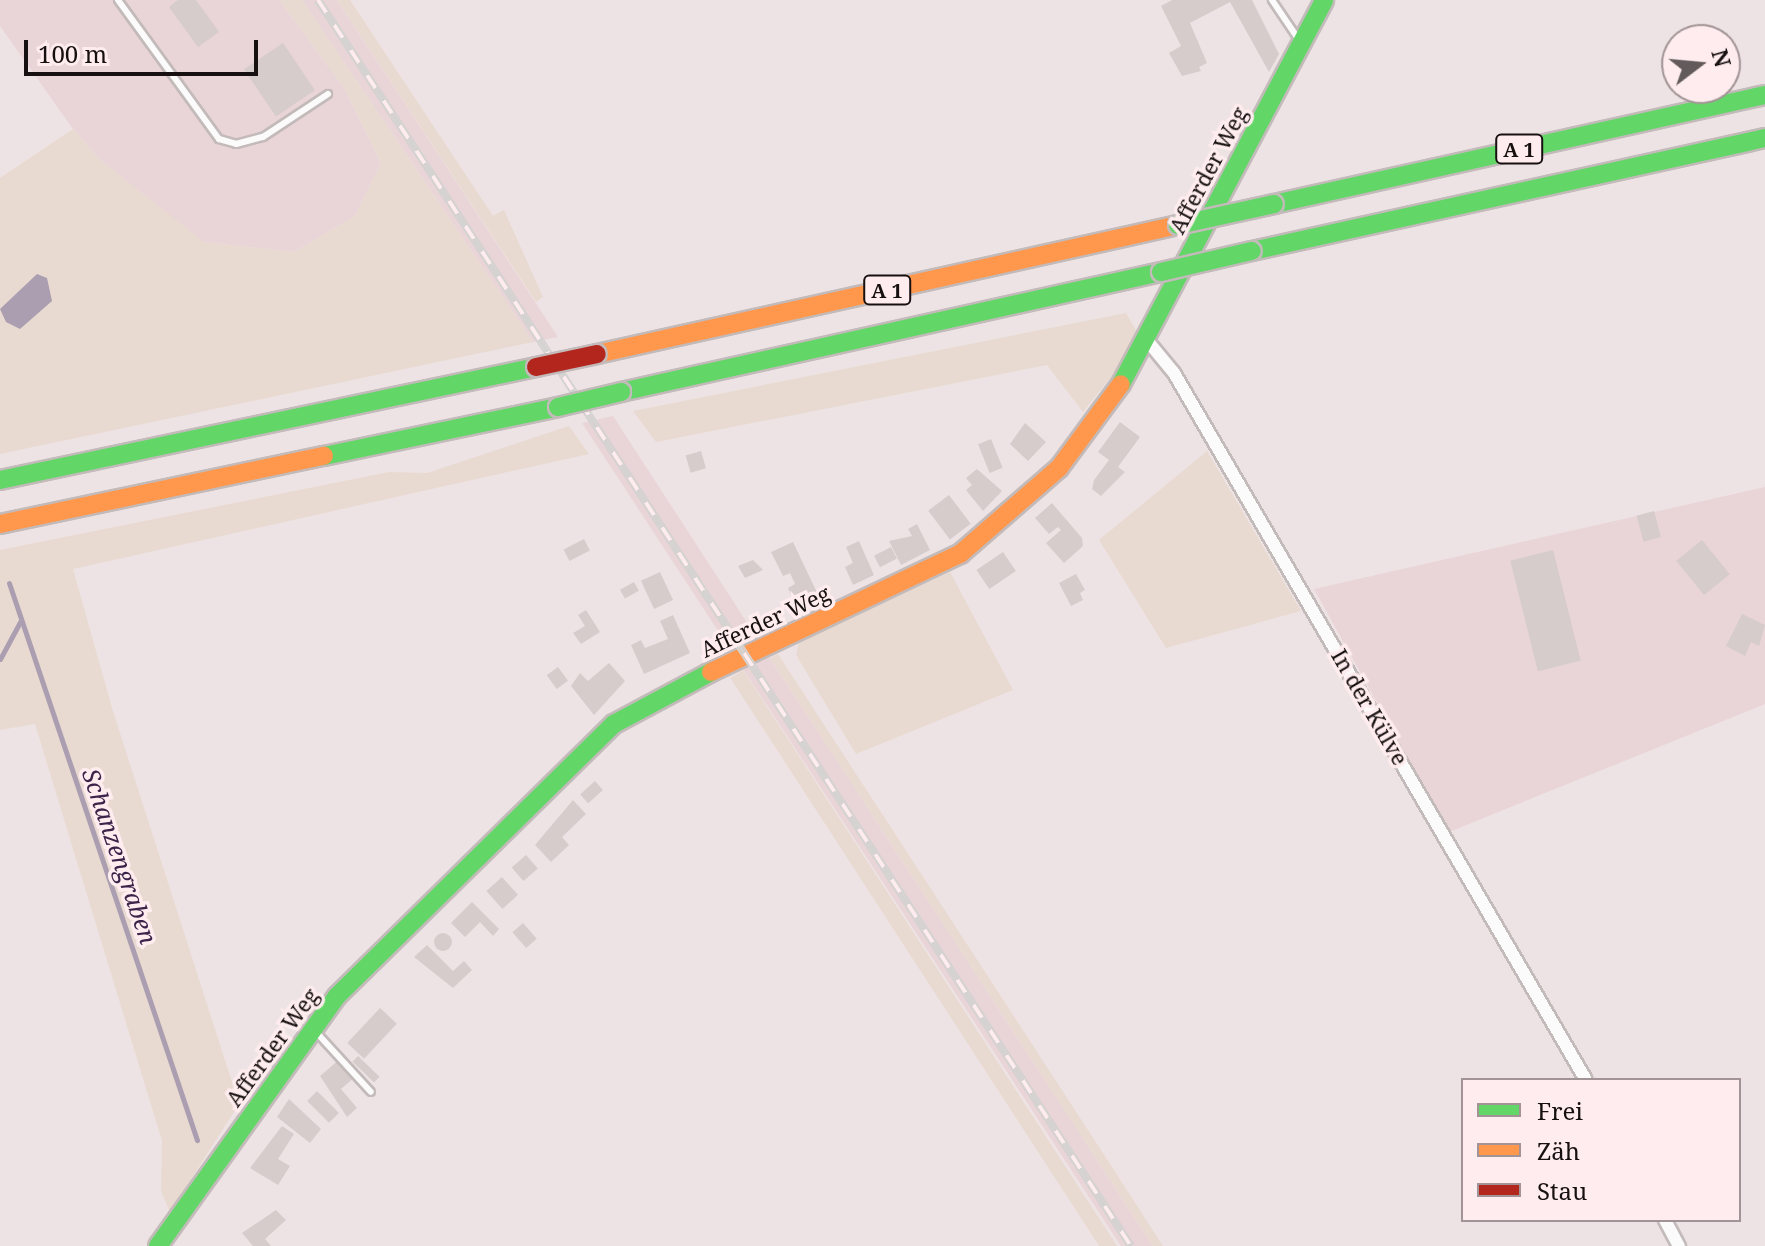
<!DOCTYPE html>
<html>
<head>
<meta charset="utf-8">
<style>
  body { margin:0 }
  #map { position:relative; width:1765px; height:1246px; overflow:hidden; background:#eee3e4; font-family:"Noto Serif",serif }
  div>[style] { position:absolute }
  .built>* { inset:0; background:#e9d4d7 }
  .green>* { inset:0; background:#e8dad1; transform-origin:0 0 }
  .water>* { inset:0; background:#ab9eb0 }
  .stream>* { height:5px; margin:-2.5px; padding:0 2.5px; transform-origin:2.5px; border-radius:2.5px; background:#ab9eb0 }
  .building>* { inset:0; background:#d5cccb; transform-origin:0 0 }
  .round { border-radius:50% }
  .roads { filter:drop-shadow(2px 0 #c3baba) drop-shadow(-2px 0 #c3baba) drop-shadow(0 2px #c3baba) drop-shadow(0 -2px #c3baba) }
  .lane>* { height:6px; margin:-3px; padding:0 3px; transform-origin:3px; border-radius:3px; background:#fcfbfb }
  .street>* { height:12px; margin:-6px; padding:0 6px; transform-origin:6px; border-radius:6px; background:#fcfbfb }
  .fast>* { height:18px; margin:-9px; padding:0 9px; transform-origin:9px; border-radius:9px; background:#63d668 }
  .slow>* { height:18px; margin:-9px; padding:0 9px; transform-origin:9px; border-radius:9px; background:#ff974d }
  .rail>* { height:8px; margin-top:-4px; transform-origin:0; background:repeating-linear-gradient(90deg,#feecee 0 15px,#d5d2d2 0 30px); box-sizing:border-box; border-block:2px solid #d5d2d2 }
  .bridges { filter:drop-shadow(2px 0 #c3baba) drop-shadow(-2px 0 #c3baba) drop-shadow(0 2px #c3baba) drop-shadow(0 -2px #c3baba) }
  .fast-bridge>* { height:18px; margin:-9px; padding:0 9px; transform-origin:9px; border-radius:9px; background:#63d668 }
  .jam-bridge>* { height:18px; margin:-9px; padding:0 9px; transform-origin:9px; border-radius:9px; background:#b3261e }
  span { translate:-50% -50%; white-space:nowrap; text-align:center; line-height:1.15; -webkit-text-stroke:7px #feecee; paint-order:stroke }
  .shield-label span { padding:2px 6px; background:#feecee; border:2px solid; border-radius:6px; -webkit-text-stroke-width:0 }
  .shield-label { font-size:20px; color:#171011; font-weight:700 }
  .street-label { font-size:22px; color:#171011 }
  .water-label { font-size:24px; color:#3a244a; font-style:italic }
  .legend { position:absolute; left:1461px; top:1078px; width:280px; height:144px; box-sizing:border-box; background:#feecee; border:2px solid #a29496; margin:0; padding:10px 14px; list-style:none; font-size:24px; color:#171011 }
  .legend li { display:flex; align-items:center; gap:16px; height:40px }
  .legend b { width:40px; border:2px solid #a29496 }
  .north { position:absolute; left:1661px; top:24px; width:80px; height:80px; box-sizing:border-box; background:#feecee; border:2px solid #a29496; border-radius:50%; rotate:74deg; font-size:22px; font-weight:700; line-height:32px; text-align:center; color:#171011 }
  .north::after { content:''; display:block; margin:auto; width:28px; height:36px; background:#625a5b; clip-path:polygon(50% 0,100% 100%,50% 72%,0 100%) }
  .scale { position:absolute; left:24px; top:40px; width:234px; height:36px; box-sizing:border-box; border:4px solid #171011; border-top:0; padding-left:10px; font-size:24px; line-height:28px; white-space:nowrap; color:#171011; -webkit-text-stroke:6px #feecee; paint-order:stroke }
</style>
</head>
<body>
<div id="map">
  <div class="built">
    <div style="clip-path:polygon(0 0,279px 0,344px 88px,381px 163px,355px 216px,294px 252px,203px 242px,99px 159px,73px 129px,0 26px)"></div>
    <div style="clip-path:polygon(302px 0,337px 0,558px 337px,533px 342px)"></div>
    <div style="clip-path:polygon(613px 416px,770px 658px,1153px 1246px,1121px 1246px,582px 423px)"></div>
    <div style="clip-path:polygon(1765px 487px,1765px 704px,1449px 832px,1314px 589px)"></div>
  </div>
  <div class="green">
    <div style="clip-path:polygon(279px 0,302px 0,533px 342px,0 454px,0 178px,73px 129px,99px 159px,204px 242px,294px 252px,355px 216px,381px 163px,344px 88px)"></div>
    <div style="clip-path:polygon(337px 0,350px 0,493px 216px,504px 210px,543px 297px,536px 302px)"></div>
    <div style="clip-path:polygon(1126px 313px,1141px 339px,1083px 412px,1047px 365px,656px 442px,633px 411px)"></div>
    <div style="clip-path:polygon(569px 426px,589px 454px,73px 569px,112px 708px,239px 1104px,170px 1212px,161px 1191px,162px 1141px,35px 724px,0 730px,0 550px,389px 472px,427px 473px)"></div>
    <div style="clip-path:polygon(1207px 451px,1301px 611px,1166px 648px,1099px 540px)"></div>
    <div style="clip-path:polygon(950px 572px,1013px 690px,856px 754px,796px 655px,799px 642px)"></div>
    <div style="clip-path:polygon(778px 654px,1101px 1150px,1163px 1246px,1153px 1246px,770px 658px)"></div>
    <div style="left:743px;top:670px;width:689px;height:15px;rotate:57deg"></div>
  </div>
  <div class="water">
    <div style="clip-path:polygon(37px 274px,47px 278px,52px 301px,20px 329px,6px 322px,0 309px)"></div>
  </div>
  <div class="stream">
    <div style="left:9px;top:583px;width:588px;rotate:71.35deg"></div>
    <div style="left:0;top:659px;width:42px;rotate:-61.6deg"></div>
  </div>
  <div class="building">
    <div style="clip-path:polygon(178px 0,196px 0,219px 32px,198px 47px,169px 7px)"></div>
    <div style="clip-path:polygon(1172px 0,1252px 0,1279px 54px,1269px 72px,1230px 2px,1190px 23px,1207px 63px,1199px 67px,1201px 71px,1182px 76px,1169px 53px,1181px 46px,1161px 6px)"></div>
    <div style="left:283px;top:43px;width:57px;height:47px;rotate:56deg"></div>
    <div style="clip-path:polygon(1120px 422px,1140px 437px,1118px 467px,1125px 472px,1101px 496px,1092px 489px,1094px 480px,1109px 460px,1098px 452px)"></div>
    <div style="clip-path:polygon(1025px 423px,1046px 442px,1028px 461px,1010px 444px)"></div>
    <div style="left:991px;top:439px;width:31px;height:14px;rotate:68deg"></div>
    <div style="left:701px;top:451px;width:18px;height:16px;rotate:74deg"></div>
    <div style="clip-path:polygon(977px 469px,1002px 491px,983px 511px,966px 490px,972px 485px,966px 478px)"></div>
    <div style="left:949px;top:495px;width:36px;height:26px;rotate:53deg"></div>
    <div style="clip-path:polygon(1052px 503px,1082px 538px,1083px 546px,1064px 563px,1046px 543px,1061px 530px,1058px 527px,1049px 534px,1035px 518px)"></div>
    <div style="left:1654px;top:511px;width:27px;height:18px;rotate:75deg"></div>
    <div style="clip-path:polygon(917px 524px,930px 550px,901px 565px,889px 541px,912px 536px,908px 529px)"></div>
    <div style="left:584px;top:539px;width:13px;height:23px;rotate:63deg"></div>
    <div style="left:1702px;top:540px;width:44px;height:33px;rotate:51deg"></div>
    <div style="clip-path:polygon(859px 541px,874px 575px,853px 585px,845px 567px,853px 563px,846px 547px)"></div>
    <div style="clip-path:polygon(793px 542px,820px 599px,798px 610px,788px 588px,795px 584px,790px 573px,783px 576px,771px 552px)"></div>
    <div style="left:891px;top:547px;width:13px;height:19px;rotate:63deg"></div>
    <div style="left:1553px;top:550px;width:114px;height:44px;rotate:76deg"></div>
    <div style="left:1003px;top:552px;width:23px;height:32px;rotate:56deg"></div>
    <div style="clip-path:polygon(753px 560px,763px 570px,745px 578px,738px 566px)"></div>
    <div style="left:660px;top:572px;width:31px;height:21px;rotate:65deg"></div>
    <div style="clip-path:polygon(1076px 574px,1085px 590px,1080px 593px,1083px 600px,1071px 606px,1059px 583px)"></div>
    <div style="left:634px;top:582px;width:10px;height:16px;rotate:61deg"></div>
    <div style="clip-path:polygon(586px 610px,600px 632px,581px 644px,573px 633px,585px 626px,578px 615px)"></div>
    <div style="clip-path:polygon(1742px 614px,1765px 625px,1759px 646px,1751px 642px,1745px 656px,1726px 646px)"></div>
    <div style="clip-path:polygon(673px 615px,690px 653px,644px 674px,631px 645px,641px 640px,645px 648px,668px 639px,660px 621px)"></div>
    <div style="clip-path:polygon(609px 663px,625px 681px,594px 715px,571px 686px,580px 673px,588px 681px)"></div>
    <div style="left:558px;top:667px;width:17px;height:14px;rotate:54deg"></div>
    <div style="left:595px;top:781px;width:12px;height:20px;rotate:48deg"></div>
    <div style="clip-path:polygon(573px 800px,586px 814px,562px 837px,569px 845px,551px 862px,535px 845px)"></div>
    <div style="left:526px;top:855px;width:18px;height:19px;rotate:49deg"></div>
    <div style="left:502px;top:877px;width:24px;height:21px;rotate:48deg"></div>
    <div style="clip-path:polygon(472px 902px,499px 929px,493px 936px,480px 922px,465px 937px,451px 923px)"></div>
    <div style="left:523px;top:923px;width:21px;height:14px;rotate:49deg"></div>
    <div class="round" style="left:434px;top:933px;width:18px;height:18px"></div>
    <div style="clip-path:polygon(427px 945px,453px 971px,464px 961px,472px 970px,453px 988px,414px 957px)"></div>
    <div style="left:380px;top:1008px;width:23px;height:48px;rotate:43deg"></div>
    <div style="left:358px;top:1056px;width:30px;height:8px;rotate:44deg"></div>
    <div style="clip-path:polygon(340px 1059px,355px 1077px,341px 1089px,357px 1108px,347px 1117px,320px 1076px)"></div>
    <div style="left:317px;top:1091px;width:31px;height:14px;rotate:45deg"></div>
    <div style="clip-path:polygon(289px 1099px,321px 1129px,310px 1143px,277px 1117px)"></div>
    <div style="clip-path:polygon(282px 1126px,294px 1134px,278px 1159px,290px 1166px,278px 1185px,250px 1168px)"></div>
    <div style="clip-path:polygon(276px 1210px,286px 1220px,265px 1239px,271px 1246px,253px 1246px,242px 1233px)"></div>
  </div>
  <div class="roads">
    <div class="lane">
      <div style="left:118px;top:0;width:172px;rotate:54deg"></div>
      <div style="left:219px;top:139px;width:18px;rotate:16deg"></div>
      <div style="left:236px;top:144px;width:28px;rotate:-15deg"></div>
      <div style="left:263px;top:137px;width:78px;rotate:-33.5deg"></div>
      <div style="left:1272px;top:0;width:48px;rotate:56deg"></div>
      <div style="left:316px;top:1032px;width:81px;rotate:47.5deg"></div>
    </div>
    <div class="street">
      <div style="left:1146px;top:339px;width:44px;rotate:50.5deg"></div>
      <div style="left:1174px;top:373px;width:818px;rotate:59.77deg"></div>
      <div style="left:1665px;top:1220px;width:30px;rotate:62deg"></div>
    </div>
    <div class="fast">
      <div style="left:1274px;top:204px;width:503px;rotate:-12.52deg"></div>
      <div style="left:1252px;top:251px;width:525px;rotate:-12.42deg"></div>
      <div style="left:1121px;top:384px;width:434px;rotate:-62.1deg"></div>
      <div style="left:621px;top:392px;width:553px;rotate:-12.53deg"></div>
      <div style="left:324px;top:456px;width:239px;rotate:-11.8deg"></div>
      <div style="left:0;top:480px;width:548px;rotate:-11.9deg"></div>
      <div style="left:158px;top:1246px;width:307px;rotate:-54.4deg"></div>
      <div style="left:337px;top:996px;width:388px;rotate:-44.5deg"></div>
      <div style="left:614px;top:724px;width:110px;rotate:-28.2deg"></div>
    </div>
    <div class="slow">
      <div style="left:597px;top:354px;width:595px;rotate:-12.52deg"></div>
      <div style="left:0;top:524px;width:331px;rotate:-11.9deg"></div>
      <div style="left:711px;top:672px;width:276px;rotate:-25.4deg"></div>
      <div style="left:960px;top:554px;width:131px;rotate:-41deg"></div>
      <div style="left:1059px;top:468px;width:104px;rotate:-53.6deg"></div>
    </div>
  </div>
  <div class="rail">
    <div style="left:318px;top:0;width:1488px;rotate:56.88deg"></div>
  </div>
  <div class="bridges">
    <div class="fast-bridge">
      <div style="left:1178px;top:225px;width:98px;rotate:-12.3deg"></div>
      <div style="left:1161px;top:272px;width:93px;rotate:-13deg"></div>
      <div style="left:558px;top:407px;width:65px;rotate:-13.4deg"></div>
    </div>
    <div class="jam-bridge">
      <div style="left:536px;top:367px;width:62px;rotate:-12deg"></div>
    </div>
  </div>
  <div class="shield-label">
    <span style="left:1519px;top:149px">A 1</span>
    <span style="left:887px;top:290px">A 1</span>
  </div>
  <div class="street-label">
    <span style="left:1208px;top:170px;rotate:-62deg">Afferder Weg</span>
    <span style="left:765px;top:621px;rotate:-25deg">Afferder Weg</span>
    <span style="left:1370px;top:707px;rotate:60deg">In der Külve</span>
    <span style="left:272px;top:1047px;rotate:-54deg">Afferder Weg</span>
  </div>
  <div class="water-label">
    <span style="left:120px;top:856px;rotate:71deg">Schanzengraben</span>
  </div>
  <ul class="legend">
  <li><b style="height:10px;background:#63d668"></b>Frei</li>
  <li><b style="height:10px;background:#ff974d"></b>Zäh</li>
  <li><b style="height:10px;background:#b3261e"></b>Stau</li>
  </ul>
  <div class="north">N</div>
  <div class="scale">100 m</div>
</div>
</body>
</html>
